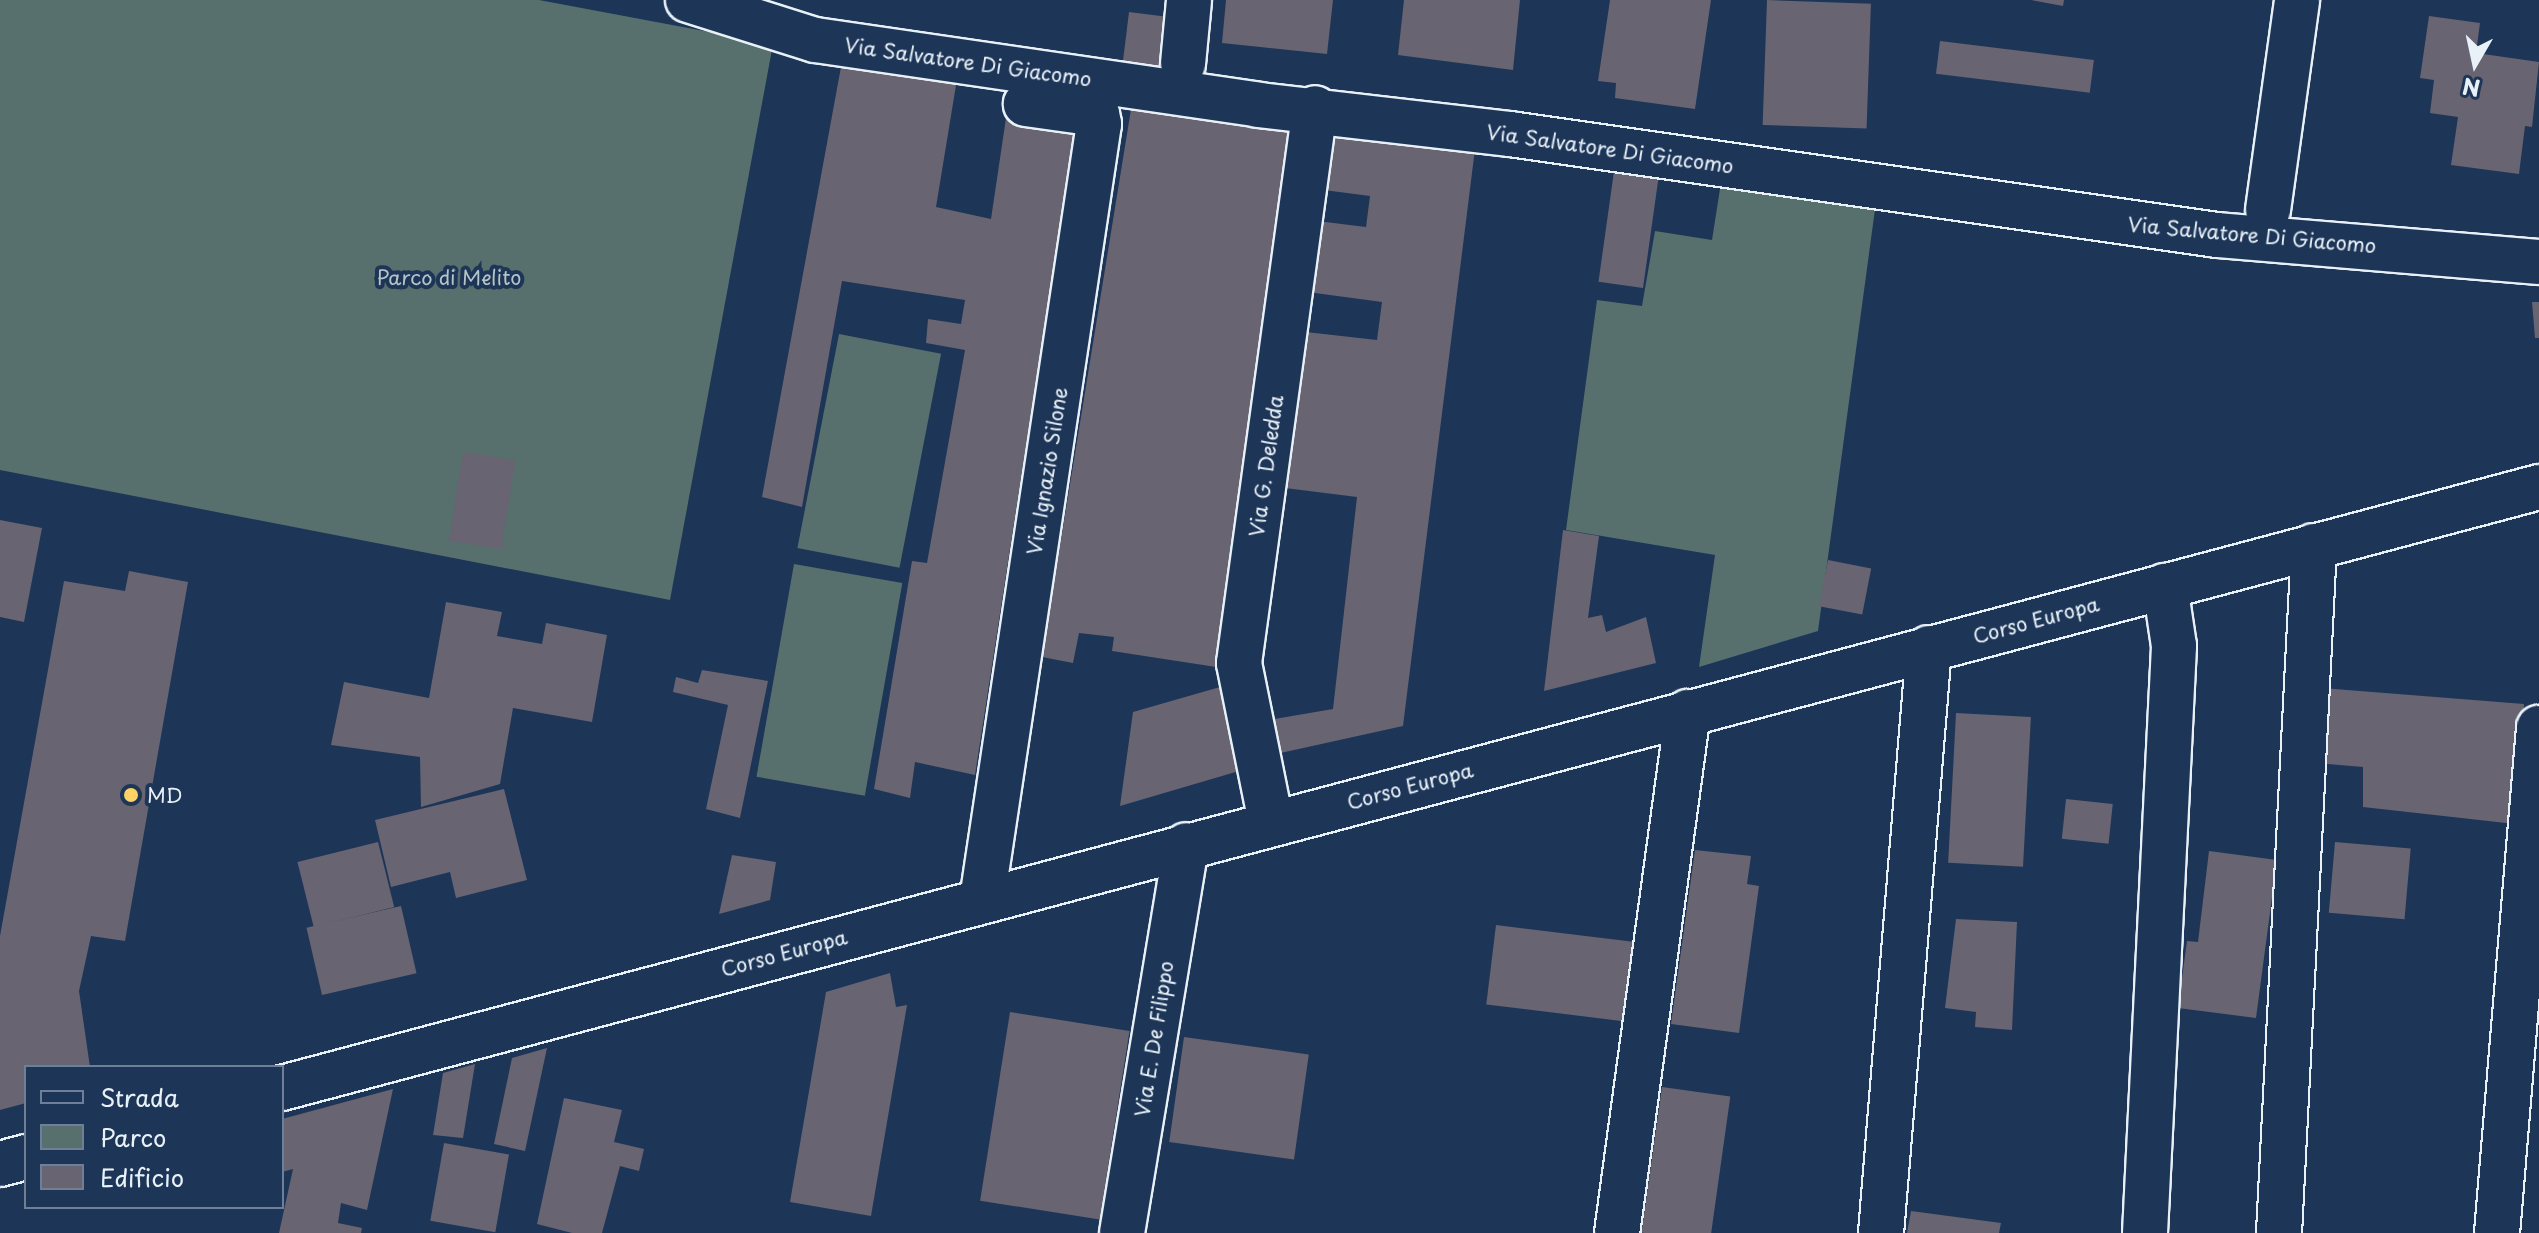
<!DOCTYPE html>
<html>
<head>
<meta charset="utf-8">
<style>
  body { margin:0 }
  #map { position:relative; width:2539px; height:1233px; overflow:hidden; background:#1d3557; font-family:"Playpen Sans",sans-serif }
  div>[style] { position:absolute }
  .green>* { inset:0; background:#57706d; transform-origin:0 0 }
  .building>* { inset:0; background:#686472; transform-origin:0 0 }
  .roads { filter:drop-shadow(2px 0 #e8f1f8) drop-shadow(-2px 0 #e8f1f8) drop-shadow(0 2px #e8f1f8) drop-shadow(0 -2px #e8f1f8) }
  .street>* { height:44px; margin:-22px; padding:0 22px; transform-origin:22px; border-radius:22px; background:#1d3557 }
  .secondary>* { height:44px; margin:-22px; padding:0 22px; transform-origin:22px; border-radius:22px; background:#1d3557 }
  .dots>* { width:22px; height:22px; translate:-50% -50%; box-sizing:border-box; border:4px solid #1d3557; border-radius:50% }
  span { translate:-50% -50%; white-space:nowrap; text-align:center; line-height:1.15; -webkit-text-stroke:8px #1d3557; paint-order:stroke }
  .street-label { font-size:20px; color:#e8f1f8 }
  .park-label { font-size:20px; color:#b5c4c7 }
  .poi-label { font-size:20px; color:#e8f1f8 }
  .left { translate:0 -50%; text-align:left }
  .legend { position:absolute; left:24px; top:1065px; width:260px; height:144px; box-sizing:border-box; background:#1d3557; border:2px solid #6e8097; margin:0; padding:10px 14px; list-style:none; font-size:24px; color:#e8f1f8 }
  .legend li { display:flex; align-items:center; gap:16px; height:40px }
  .legend b { width:40px; border:2px solid #6e8097 }
  .north { position:absolute; left:2435px; top:24px; width:80px; height:80px; -webkit-text-stroke:6px #1d3557; paint-order:stroke; rotate:189deg; font-size:22px; font-weight:700; line-height:32px; text-align:center; color:#e8f1f8 }
  .north::after { content:''; display:block; margin:auto; width:28px; height:36px; background:#e8f1f8; clip-path:polygon(50% 0,100% 100%,50% 72%,0 100%) }
</style>
</head>
<body>
<div id="map">
  <div class="green">
    <div style="clip-path:polygon(0 0,539px 0,773px 44px,670px 600px,0 470px)"></div>
    <div style="clip-path:polygon(1722px 176px,1876px 202px,1818px 631px,1699px 667px,1715px 555px,1566px 530px,1597px 300px,1642px 306px,1655px 231px,1712px 240px)"></div>
    <div style="left:839px;top:334px;width:104px;height:218px;rotate:11deg"></div>
    <div style="left:794px;top:564px;width:110px;height:216px;rotate:10deg"></div>
  </div>
  <div class="building">
    <div style="clip-path:polygon(1226px 0,1333px 0,1327px 54px,1222px 43px)"></div>
    <div style="clip-path:polygon(1404px 0,1520px 0,1513px 70px,1398px 55px)"></div>
    <div style="clip-path:polygon(1610px 0,1711px 0,1695px 109px,1615px 98px,1616px 83px,1598px 81px)"></div>
    <div style="left:1767px;top:0;width:104px;height:125px;rotate:2deg"></div>
    <div style="clip-path:polygon(2031px 0,2064px 0,2063px 6px)"></div>
    <div style="left:1129px;top:12px;width:38px;height:53px;rotate:7deg"></div>
    <div style="clip-path:polygon(2429px 16px,2480px 23px,2476px 53px,2539px 62px,2532px 127px,2525px 126px,2519px 174px,2451px 165px,2458px 117px,2430px 113px,2434px 80px,2420px 78px)"></div>
    <div style="left:1940px;top:41px;width:155px;height:33px;rotate:7deg"></div>
    <div style="clip-path:polygon(843px 56px,958px 73px,936px 207px,991px 219px,1006px 118px,1075px 129px,975px 775px,915px 762px,910px 798px,874px 789px,912px 561px,927px 563px,965px 350px,926px 343px,928px 319px,961px 324px,965px 300px,842px 281px,802px 507px,762px 497px)"></div>
    <div style="clip-path:polygon(1133px 97px,1295px 118px,1216px 667px,1112px 651px,1114px 637px,1079px 633px,1073px 663px,1042px 657px)"></div>
    <div style="clip-path:polygon(1323px 123px,1476px 141px,1403px 726px,1276px 754px,1268px 720px,1333px 709px,1357px 497px,1277px 487px,1297px 331px,1377px 340px,1382px 302px,1300px 291px,1309px 220px,1366px 227px,1370px 196px,1316px 189px)"></div>
    <div style="left:1616px;top:157px;width:45px;height:126px;rotate:8deg"></div>
    <div style="clip-path:polygon(2532px 302px,2539px 302px,2539px 338px,2535px 338px)"></div>
    <div style="left:463px;top:452px;width:53px;height:90px;rotate:9deg"></div>
    <div style="clip-path:polygon(0 520px,42px 528px,24px 622px,0 617px)"></div>
    <div style="clip-path:polygon(1563px 530px,1599px 536px,1588px 618px,1602px 615px,1606px 632px,1646px 617px,1656px 663px,1544px 691px)"></div>
    <div style="left:1828px;top:560px;width:44px;height:47px;rotate:11deg"></div>
    <div style="clip-path:polygon(129px 571px,188px 582px,125px 941px,91px 936px,79px 991px,90px 1067px,26px 1067px,26px 1103px,0 1110px,0 936px,64px 581px,125px 591px)"></div>
    <div style="clip-path:polygon(446px 602px,502px 612px,497px 636px,542px 644px,546px 623px,607px 635px,592px 722px,513px 708px,500px 784px,421px 807px,420px 757px,331px 745px,344px 682px,429px 698px)"></div>
    <div style="clip-path:polygon(702px 670px,768px 681px,740px 818px,706px 809px,728px 705px,673px 692px,676px 677px,698px 683px)"></div>
    <div style="clip-path:polygon(1220px 687px,1239px 771px,1120px 806px,1133px 712px)"></div>
    <div style="clip-path:polygon(2322px 688px,2524px 704px,2515px 824px,2363px 807px,2363px 767px,2316px 763px)"></div>
    <div style="left:1956px;top:713px;width:75px;height:150px;rotate:3deg"></div>
    <div style="clip-path:polygon(504px 789px,527px 880px,456px 898px,450px 872px,391px 887px,375px 820px)"></div>
    <div style="left:2066px;top:799px;width:47px;height:40px;rotate:6deg"></div>
    <div style="left:378px;top:842px;width:67px;height:83px;rotate:76deg"></div>
    <div style="left:2335px;top:842px;width:76px;height:71px;rotate:5deg"></div>
    <div style="clip-path:polygon(1695px 850px,1751px 856px,1747px 884px,1759px 886px,1739px 1033px,1671px 1024px)"></div>
    <div style="clip-path:polygon(2209px 851px,2277px 860px,2256px 1018px,2178px 1008px,2187px 941px,2198px 942px)"></div>
    <div style="clip-path:polygon(732px 855px,776px 862px,770px 900px,719px 914px)"></div>
    <div style="left:401px;top:906px;width:69px;height:97px;rotate:77deg"></div>
    <div style="clip-path:polygon(1956px 919px,2017px 922px,2012px 1030px,1975px 1027px,1976px 1012px,1945px 1008px)"></div>
    <div style="left:1496px;top:925px;width:138px;height:80px;rotate:7deg"></div>
    <div style="clip-path:polygon(890px 973px,896px 1007px,907px 1005px,871px 1216px,790px 1202px,826px 992px)"></div>
    <div style="left:1010px;top:1012px;width:121px;height:191px;rotate:9deg"></div>
    <div style="left:1184px;top:1037px;width:126px;height:106px;rotate:8deg"></div>
    <div style="clip-path:polygon(547px 1048px,525px 1151px,494px 1144px,512px 1058px)"></div>
    <div style="clip-path:polygon(475px 1064px,463px 1138px,433px 1135px,443px 1073px)"></div>
    <div style="left:1662px;top:1087px;width:69px;height:147px;rotate:8deg"></div>
    <div style="clip-path:polygon(393px 1089px,367px 1210px,341px 1203px,338px 1223px,362px 1228px,361px 1233px,279px 1233px,293px 1169px,282px 1172px,282px 1119px)"></div>
    <div style="clip-path:polygon(564px 1098px,622px 1110px,614px 1142px,644px 1149px,639px 1171px,620px 1166px,602px 1233px,572px 1233px,537px 1224px)"></div>
    <div style="left:444px;top:1143px;width:66px;height:79px;rotate:10deg"></div>
    <div style="clip-path:polygon(1911px 1211px,2001px 1223px,1999px 1233px,1907px 1233px)"></div>
  </div>
  <div class="roads">
    <div class="street">
      <div style="left:688px;top:0;width:133px;rotate:17.5deg"></div>
      <div style="left:815px;top:40px;width:448px;rotate:8.3deg"></div>
      <div style="left:1258px;top:105px;width:254px;rotate:6.6deg"></div>
      <div style="left:1510px;top:134px;width:714px;rotate:8.13deg"></div>
      <div style="left:2217px;top:235px;width:323px;rotate:4.8deg"></div>
      <div style="left:1183px;top:64px;width:64px;rotate:-84.6deg"></div>
      <div style="left:2268px;top:210px;width:212px;rotate:-82.1deg"></div>
      <div style="left:1271px;top:822px;width:162px;rotate:-101.4deg"></div>
      <div style="left:1239px;top:663px;width:560px;rotate:-82.2deg"></div>
      <div style="left:982px;top:900px;width:785px;rotate:-81.43deg"></div>
      <div style="left:1099px;top:124px;width:10px;rotate:-101deg"></div>
      <div style="left:1097px;top:114px;width:72px;rotate:-172deg"></div>
      <div style="left:1122px;top:1233px;width:393px;rotate:-80.6deg"></div>
      <div style="left:1617px;top:1233px;width:526px;rotate:-82.24deg"></div>
      <div style="left:1881px;top:1233px;width:587px;rotate:-85.31deg"></div>
      <div style="left:2145px;top:1233px;width:588px;rotate:-87.17deg"></div>
      <div style="left:2174px;top:646px;width:61px;rotate:-98.5deg"></div>
      <div style="left:2279px;top:1233px;width:688px;rotate:-87.08deg"></div>
      <div style="left:2497px;top:1233px;width:507px;rotate:-85.25deg"></div>
    </div>
    <div class="secondary">
      <div style="left:282px;top:1088px;width:2336px;rotate:-14.91deg"></div>
      <div style="left:0;top:1164px;width:27px;rotate:-15deg"></div>
    </div>
  </div>
  <div class="dots">
    <div style="left:131px;top:795px;background:#ffd166"></div>
  </div>
  <div class="street-label">
    <span style="left:968px;top:62px;rotate:8deg">Via Salvatore Di Giacomo</span>
    <span style="left:1610px;top:149px;rotate:8deg">Via Salvatore Di Giacomo</span>
    <span style="left:2252px;top:235px;rotate:5deg">Via Salvatore Di Giacomo</span>
    <span style="left:1266px;top:466px;rotate:-82deg">Via G. Deledda</span>
    <span style="left:1047px;top:471px;rotate:-81deg">Via Ignazio Silone</span>
    <span style="left:2036px;top:620px;rotate:-15deg">Corso Europa</span>
    <span style="left:1410px;top:786px;rotate:-15deg">Corso Europa</span>
    <span style="left:784px;top:953px;rotate:-15deg">Corso Europa</span>
    <span style="left:1154px;top:1039px;rotate:-81deg">Via E. De Filippo</span>
  </div>
  <div class="park-label">
    <span style="left:449px;top:277px">Parco di Melito</span>
  </div>
  <div class="poi-label">
    <span class="left" style="left:147px;top:795px">MD</span>
  </div>
  <ul class="legend">
  <li><b style="height:10px;background:#1d3557"></b>Strada</li>
  <li><b style="height:22px;background:#57706d"></b>Parco</li>
  <li><b style="height:22px;background:#686472"></b>Edificio</li>
  </ul>
  <div class="north">N</div>
</div>
</body>
</html>
